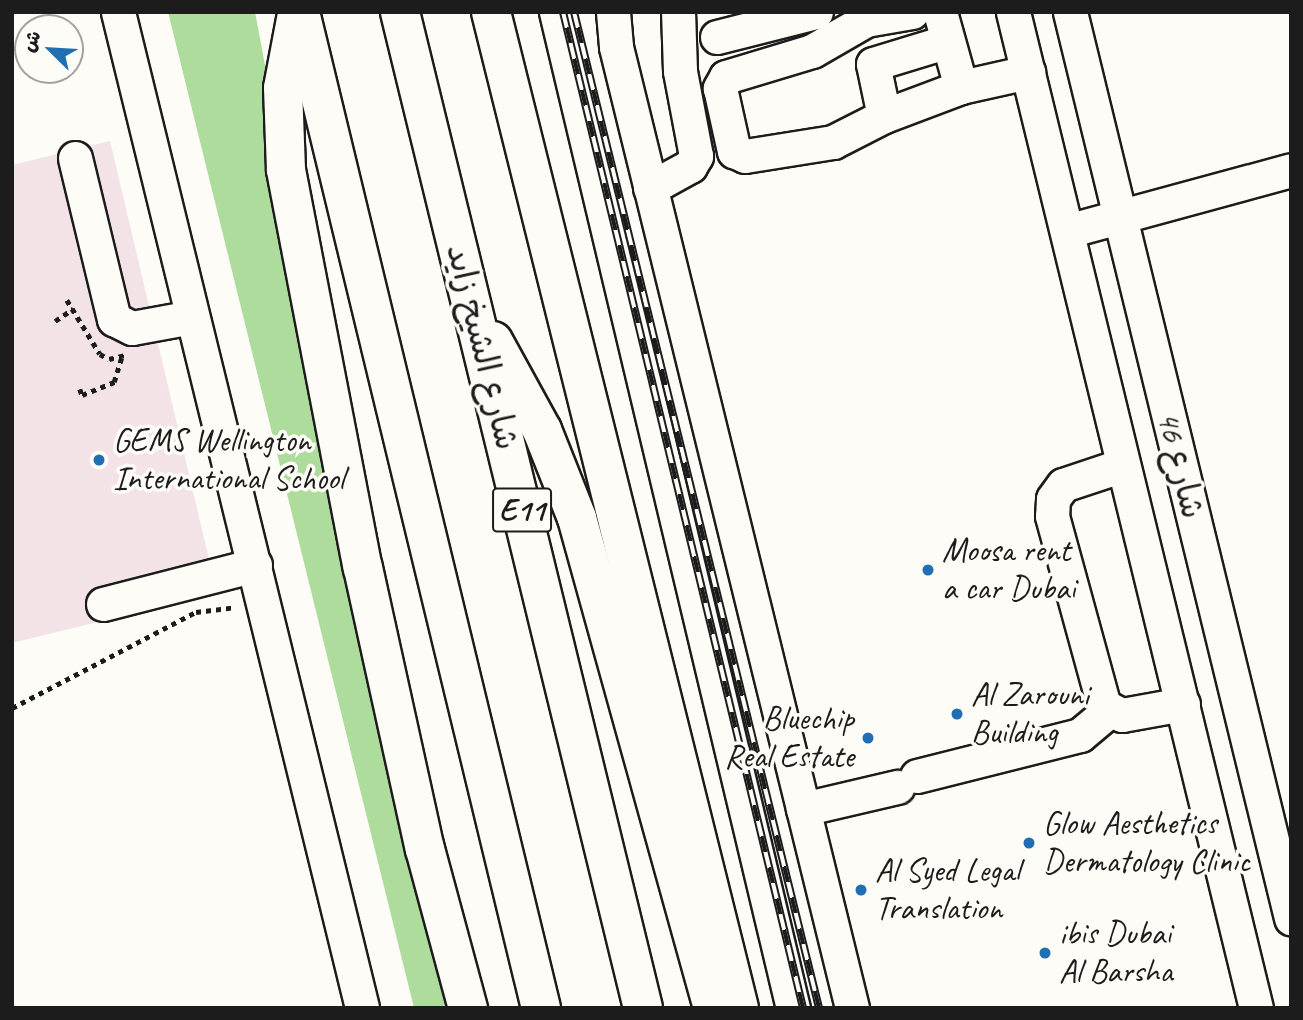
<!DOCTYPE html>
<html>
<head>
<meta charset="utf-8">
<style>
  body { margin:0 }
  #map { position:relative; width:1303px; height:1020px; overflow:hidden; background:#fdfcf7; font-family:Caveat,"Playpen Sans Arabic",sans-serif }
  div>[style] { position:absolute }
  .built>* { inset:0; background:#f3e3e7 }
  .green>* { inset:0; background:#aedc9c }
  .path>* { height:4.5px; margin-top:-2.25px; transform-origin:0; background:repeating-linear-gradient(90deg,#1c1c1c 0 5px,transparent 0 10px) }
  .roads { filter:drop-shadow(2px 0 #1c1c1c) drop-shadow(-2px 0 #1c1c1c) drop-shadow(0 2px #1c1c1c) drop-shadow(0 -2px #1c1c1c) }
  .minor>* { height:33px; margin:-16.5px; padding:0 16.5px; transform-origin:16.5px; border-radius:16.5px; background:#fdfcf7 }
  .highway>* { height:38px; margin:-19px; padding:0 19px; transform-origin:19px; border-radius:19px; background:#fdfcf7 }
  .rail>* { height:8px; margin-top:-4px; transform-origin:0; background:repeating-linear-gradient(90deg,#fdfcf7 0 16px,#1c1c1c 0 32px); box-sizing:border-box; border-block:2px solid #1c1c1c }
  .dots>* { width:19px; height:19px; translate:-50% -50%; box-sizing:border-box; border:4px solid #fdfcf7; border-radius:50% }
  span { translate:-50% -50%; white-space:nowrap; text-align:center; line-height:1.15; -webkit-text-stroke:7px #fdfcf7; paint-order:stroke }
  .shield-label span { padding:2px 5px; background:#fdfcf7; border:2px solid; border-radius:5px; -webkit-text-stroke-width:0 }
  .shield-label { font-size:32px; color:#1c1c1c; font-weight:700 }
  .street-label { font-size:33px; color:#1c1c1c }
  .poi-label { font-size:33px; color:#1c1c1c }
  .left { translate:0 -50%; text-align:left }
  .right { translate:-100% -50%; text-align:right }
  .frame { position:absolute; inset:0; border:14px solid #1c1c1c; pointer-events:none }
  .north { position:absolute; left:14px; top:14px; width:70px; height:70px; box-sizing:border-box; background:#fdfcf7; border:2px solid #a3a29f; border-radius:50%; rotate:294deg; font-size:19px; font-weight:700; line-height:28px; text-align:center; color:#1c1c1c }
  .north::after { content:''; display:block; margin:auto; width:24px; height:32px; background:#1f6fb2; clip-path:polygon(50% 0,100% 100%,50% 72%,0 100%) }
</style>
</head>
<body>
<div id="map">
  <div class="built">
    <div style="clip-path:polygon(110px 141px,217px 593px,12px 643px,12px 165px)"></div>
  </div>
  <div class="green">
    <div style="clip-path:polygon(168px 12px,255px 12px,357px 554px,451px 1008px,414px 1008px)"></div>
  </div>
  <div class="path">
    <div style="left:67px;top:300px;width:63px;rotate:58.6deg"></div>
    <div style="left:100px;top:354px;width:10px;rotate:29deg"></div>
    <div style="left:109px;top:359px;width:16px;rotate:-14deg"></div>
    <div style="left:55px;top:321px;width:22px;rotate:-34deg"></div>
    <div style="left:80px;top:389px;width:6px;rotate:72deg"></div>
    <div style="left:82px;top:395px;width:35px;rotate:-22deg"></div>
    <div style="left:114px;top:382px;width:27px;rotate:-73deg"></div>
    <div style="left:12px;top:708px;width:208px;rotate:-27.6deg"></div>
    <div style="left:196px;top:612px;width:38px;rotate:-7deg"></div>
  </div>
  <div class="roads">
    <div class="minor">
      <div style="left:118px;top:12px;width:1025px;rotate:76.23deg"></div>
      <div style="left:556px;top:12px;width:1024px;rotate:76.62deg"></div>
      <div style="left:613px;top:12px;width:35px;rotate:85deg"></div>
      <div style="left:616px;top:47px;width:990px;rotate:76.2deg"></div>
      <div style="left:912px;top:12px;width:47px;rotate:170.1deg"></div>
      <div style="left:866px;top:20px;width:62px;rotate:150.1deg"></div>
      <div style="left:812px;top:51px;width:90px;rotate:163.2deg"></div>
      <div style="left:726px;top:77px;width:13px;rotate:119deg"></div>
      <div style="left:720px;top:88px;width:65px;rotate:77.5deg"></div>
      <div style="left:734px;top:151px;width:12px;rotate:24deg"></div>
      <div style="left:745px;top:156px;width:89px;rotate:-9deg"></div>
      <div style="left:833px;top:142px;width:57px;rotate:-27deg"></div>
      <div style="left:884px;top:116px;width:82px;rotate:-20.6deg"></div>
      <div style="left:961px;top:87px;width:69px;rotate:-12.6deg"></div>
      <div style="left:940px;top:12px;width:78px;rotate:74.4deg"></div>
      <div style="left:1013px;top:12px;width:1025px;rotate:76.29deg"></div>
      <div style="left:1070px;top:12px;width:933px;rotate:76.29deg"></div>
      <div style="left:717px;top:37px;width:102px;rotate:-14.2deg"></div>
      <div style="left:884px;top:116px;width:53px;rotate:-101.9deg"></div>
      <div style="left:873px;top:64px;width:78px;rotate:-17deg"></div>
      <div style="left:75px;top:158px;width:166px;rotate:76.4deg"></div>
      <div style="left:114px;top:319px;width:20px;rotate:27deg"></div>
      <div style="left:132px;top:328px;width:61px;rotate:-10.4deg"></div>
      <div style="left:650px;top:188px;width:46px;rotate:-28.8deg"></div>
      <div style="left:690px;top:166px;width:12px;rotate:-59deg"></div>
      <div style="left:696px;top:156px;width:86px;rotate:-100.7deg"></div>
      <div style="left:680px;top:71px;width:59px;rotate:-91.9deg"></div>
      <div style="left:1067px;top:231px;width:232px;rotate:-15.2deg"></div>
      <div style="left:1123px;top:465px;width:63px;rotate:161.6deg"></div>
      <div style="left:1063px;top:485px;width:17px;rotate:126deg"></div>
      <div style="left:1053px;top:499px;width:17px;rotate:93deg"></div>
      <div style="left:1052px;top:516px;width:197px;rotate:74.7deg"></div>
      <div style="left:1104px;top:706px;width:20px;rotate:27deg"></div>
      <div style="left:1122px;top:715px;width:62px;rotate:-10.2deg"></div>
      <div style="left:103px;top:604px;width:157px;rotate:-14.4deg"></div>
      <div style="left:917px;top:776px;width:168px;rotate:-14.1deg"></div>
      <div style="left:1080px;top:735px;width:38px;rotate:-40deg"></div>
      <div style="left:803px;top:809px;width:97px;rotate:-13.2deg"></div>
    </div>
    <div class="highway">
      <div style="left:300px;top:12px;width:1025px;rotate:76.4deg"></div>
      <div style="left:400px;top:12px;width:1025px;rotate:76.29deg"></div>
      <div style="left:491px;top:12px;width:1026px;rotate:76.02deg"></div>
      <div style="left:297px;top:14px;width:75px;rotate:100.7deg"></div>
      <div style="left:283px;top:88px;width:82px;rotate:87.9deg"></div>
      <div style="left:286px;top:170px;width:405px;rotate:79.1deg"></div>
      <div style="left:363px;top:568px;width:288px;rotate:77.6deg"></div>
      <div style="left:425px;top:849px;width:165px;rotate:74.9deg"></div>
      <div style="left:493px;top:341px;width:102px;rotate:61.2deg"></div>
      <div style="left:542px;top:430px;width:95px;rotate:68.3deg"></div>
      <div style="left:577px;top:518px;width:509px;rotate:74.49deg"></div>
    </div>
  </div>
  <div class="rail">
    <div style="left:563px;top:12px;width:1025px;rotate:76.45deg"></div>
    <div style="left:574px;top:12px;width:1026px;rotate:76.18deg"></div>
  </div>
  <div class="dots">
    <div style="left:99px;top:460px;background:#1f6fb2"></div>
    <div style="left:928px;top:570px;background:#1f6fb2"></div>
    <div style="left:957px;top:714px;background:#1f6fb2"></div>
    <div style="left:868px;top:738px;background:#1f6fb2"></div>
    <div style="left:1029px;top:843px;background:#1f6fb2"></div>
    <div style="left:861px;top:890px;background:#1f6fb2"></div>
    <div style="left:1045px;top:953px;background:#1f6fb2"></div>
  </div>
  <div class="shield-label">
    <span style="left:522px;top:510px">E11</span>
  </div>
  <div class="street-label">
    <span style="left:482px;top:347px;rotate:76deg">شارع الشيخ زايد</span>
    <span style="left:1180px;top:465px;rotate:76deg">شارع 46</span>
  </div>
  <div class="poi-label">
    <span class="left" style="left:113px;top:460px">GEMS Wellington<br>International School</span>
    <span class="left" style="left:942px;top:570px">Moosa rent<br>a car Dubai</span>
    <span class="left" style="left:971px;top:714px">Al Zarouni<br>Building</span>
    <span class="right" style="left:854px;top:738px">Bluechip<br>Real Estate</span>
    <span class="left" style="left:1043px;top:843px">Glow Aesthetics<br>Dermatology Clinic</span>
    <span class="left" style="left:875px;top:890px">Al Syed Legal<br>Translation</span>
    <span class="left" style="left:1059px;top:953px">ibis Dubai<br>Al Barsha</span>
  </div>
  <div class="frame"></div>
  <div class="north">ش</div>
</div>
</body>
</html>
